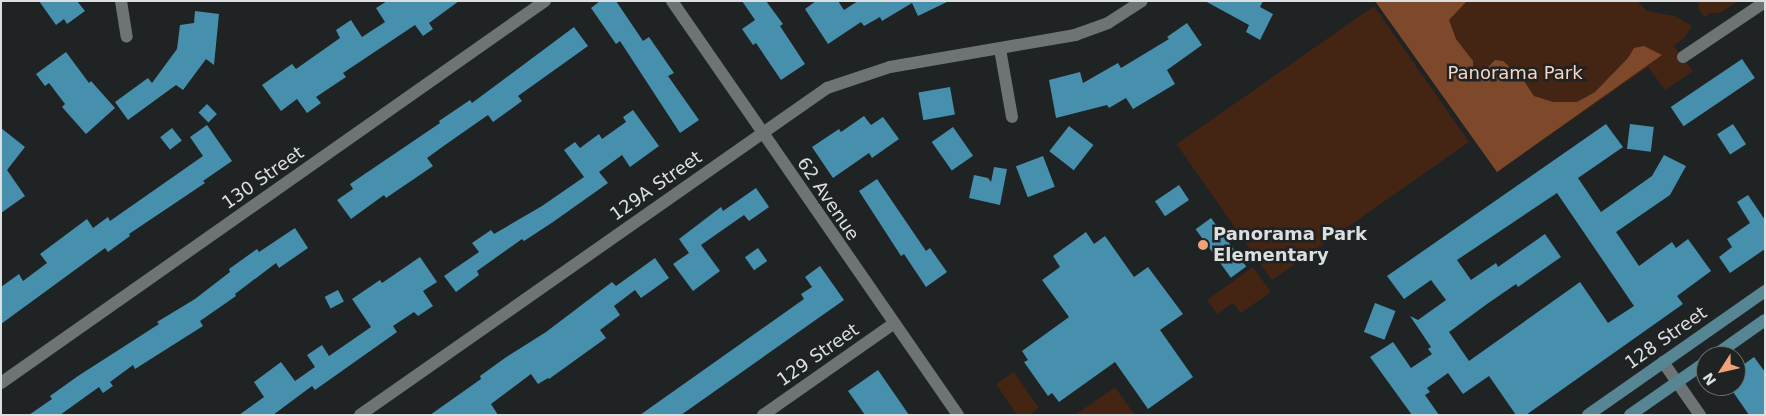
<!DOCTYPE html>
<html>
<head>
<meta charset="utf-8">
<style>
  body { margin:0 }
  #map { position:relative; width:1766px; height:416px; overflow:hidden; background:#1f2324; font-family:"DejaVu Sans",sans-serif }
  div>[style] { position:absolute }
  .green>* { inset:0; background:#442412; transform-origin:0 0 }
  .forest>* { inset:0; background:#7e482a }
  .building>* { inset:0; background:#4690ae; transform-origin:0 0 }
  .minor>* { height:12px; margin:-6px; padding:0 6px; transform-origin:6px; border-radius:6px; background:#6e7375 }
  .secondary>* { height:12px; margin:-6px; padding:0 6px; transform-origin:6px; border-radius:6px; background:#568594 }
  .dots>* { width:14px; height:14px; translate:-50% -50%; box-sizing:border-box; border:2px solid #1f2324; border-radius:50% }
  span { translate:-50% -50%; white-space:nowrap; text-align:center; line-height:1.15; -webkit-text-stroke:5px #1f2324; paint-order:stroke }
  .park-label { font-size:18px; color:#f8d5c3 }
  .street-label { font-size:18px; color:#dcdfe0 }
  .poi-label { font-size:18px; color:#dcdfe0; font-weight:700 }
  .left { translate:0 -50%; text-align:left }
  .frame { position:absolute; inset:0; border:2px solid #dcdfe0; pointer-events:none }
  .north { position:absolute; left:1696px; top:346px; width:50px; height:50px; box-sizing:border-box; background:#1f2324; border:1px solid #6b6e6f; border-radius:50%; rotate:235deg; font-size:14px; font-weight:700; line-height:20px; text-align:center; color:#dcdfe0 }
  .north::after { content:''; display:block; margin:auto; width:18px; height:22px; background:#f0a279; clip-path:polygon(50% 0,100% 100%,50% 72%,0 100%) }
</style>
</head>
<body>
<div id="map">
  <div class="green">
    <div style="clip-path:polygon(1375px 1px,1637px 1px,1647px 11px,1675px 16px,1692px 26px,1685px 37px,1674px 46px,1693px 71px,1665px 90px,1648px 67px,1497px 172px)"></div>
    <div style="clip-path:polygon(1738px 1px,1720px 13px,1710px 13px,1704px 17px,1698px 8px,1699px 1px)"></div>
    <div style="left:1374px;top:6px;width:166px;height:241px;rotate:55deg"></div>
    <div style="clip-path:polygon(1253px 267px,1271px 292px,1241px 313px,1233px 303px,1217px 314px,1207px 300px)"></div>
    <div style="clip-path:polygon(1014px 372px,1039px 408px,1029px 415px,1017px 415px,996px 384px)"></div>
    <div style="clip-path:polygon(1115px 387px,1135px 415px,1075px 415px)"></div>
  </div>
  <div class="forest">
    <div style="clip-path:polygon(1375px 1px,1467px 1px,1449px 20px,1456px 39px,1473px 61px,1473px 69px,1480px 75px,1495px 60px,1503px 61px,1522px 78px,1534px 96px,1553px 102px,1577px 102px,1595px 92px,1628px 58px,1634px 48px,1644px 46px,1662px 55px,1497px 172px)"></div>
  </div>
  <div class="building">
    <div style="clip-path:polygon(39px 1px,77px 1px,85px 11px,67px 24px,64px 19px,56px 25px)"></div>
    <div style="clip-path:polygon(387px 1px,459px 1px,429px 23px,433px 29px,423px 36px,415px 25px,343px 73px,346px 77px,316px 97px,321px 103px,307px 113px,297px 99px,281px 111px,262px 85px,292px 64px,296px 69px,340px 38px,336px 30px,351px 20px,362px 37px,385px 22px,376px 8px)"></div>
    <div style="clip-path:polygon(600px 1px,616px 1px,643px 41px,649px 37px,674px 73px,668px 76px,699px 120px,680px 133px,620px 41px,616px 44px,591px 8px)"></div>
    <div style="clip-path:polygon(742px 1px,766px 1px,783px 24px,780px 26px,805px 64px,781px 80px,756px 43px,753px 45px,742px 29px,755px 20px)"></div>
    <div style="clip-path:polygon(816px 1px,838px 1px,844px 10px,858px 1px,949px 1px,918px 16px,912px 3px,882px 21px,880px 17px,864px 26px,861px 22px,828px 44px,805px 9px)"></div>
    <div style="clip-path:polygon(1205px 1px,1263px 1px,1260px 7px,1273px 14px,1260px 40px,1246px 32px,1249px 25px)"></div>
    <div style="clip-path:polygon(195px 11px,219px 14px,214px 65px,206px 59px,183px 90px,176px 85px,128px 120px,115px 102px,148px 78px,152px 83px,177px 49px,180px 25px,194px 23px)"></div>
    <div style="clip-path:polygon(1187px 23px,1202px 45px,1167px 70px,1175px 84px,1133px 109px,1126px 98px,1109px 108px,1107px 105px,1056px 118px,1049px 80px,1080px 72px,1083px 83px,1118px 63px,1121px 68px,1169px 39px,1167px 37px)"></div>
    <div style="clip-path:polygon(574px 27px,588px 46px,518px 96px,522px 101px,493px 122px,488px 115px,445px 145px,427px 158px,433px 166px,386px 198px,384px 195px,351px 219px,337px 200px,353px 189px,350px 184px,440px 123px,439px 121px,470px 100px,472px 103px)"></div>
    <div style="clip-path:polygon(66px 52px,89px 83px,91px 81px,115px 108px,86px 134px,62px 107px,65px 104px,49px 83px,45px 86px,36px 74px)"></div>
    <div style="left:1742px;top:59px;width:23px;height:86px;rotate:56deg"></div>
    <div style="left:950px;top:87px;width:28px;height:32px;rotate:80deg"></div>
    <div style="left:207px;top:104px;width:14px;height:12px;rotate:45deg"></div>
    <div style="clip-path:polygon(633px 110px,659px 146px,630px 167px,622px 155px,599px 172px,608px 183px,553px 222px,524px 241px,522px 239px,477px 271px,479px 275px,456px 292px,444px 276px,479px 252px,472px 243px,491px 230px,494px 234px,542px 206px,584px 177px,564px 150px,575px 142px,580px 148px,599px 134px,602px 139px,626px 122px,623px 117px)"></div>
    <div style="clip-path:polygon(864px 116px,871px 125px,883px 117px,899px 139px,872px 158px,869px 153px,833px 178px,812px 147px,839px 129px,841px 132px)"></div>
    <div style="clip-path:polygon(evenodd,1606px 124px,1623px 147px,1578px 178px,1601px 212px,1652px 176px,1664px 155px,1686px 166px,1670px 195px,1616px 232px,1639px 266px,1672px 242px,1676px 248px,1688px 239px,1711px 271px,1677px 296px,1683px 304px,1526px 415px,1516px 415px,1489px 376px,1463px 394px,1448px 373px,1427px 388px,1430px 392px,1425px 395px,1439px 415px,1412px 415px,1370px 357px,1393px 342px,1411px 368px,1432px 354px,1428px 349px,1431px 347px,1410px 316px,1418px 320px,1446px 300px,1431px 280px,1404px 299px,1387px 276px,1606px 124px,1557px 193px,1634px 306px,1608px 323px,1580px 282px,1469px 361px,1449px 332px,1487px 304px,1516px 284px,1518px 287px,1561px 257px,1545px 234px,1498px 267px,1496px 263px,1471px 280px,1457px 260px,1557px 193px)"></div>
    <div style="left:1630px;top:124px;width:24px;height:25px;rotate:7deg"></div>
    <div style="left:1733px;top:124px;width:24px;height:19px;rotate:57deg"></div>
    <div style="clip-path:polygon(207px 125px,232px 161px,203px 181px,205px 183px,129px 234px,130px 236px,108px 252px,105px 248px,1px 324px,1px 287px,19px 274px,23px 281px,47px 263px,40px 254px,87px 219px,93px 228px,108px 217px,110px 221px,203px 156px,190px 137px)"></div>
    <div style="left:1069px;top:126px;width:31px;height:32px;rotate:38deg"></div>
    <div style="left:953px;top:127px;width:35px;height:26px;rotate:55deg"></div>
    <div style="clip-path:polygon(1px 128px,25px 147px,7px 170px,25px 196px,1px 213px)"></div>
    <div style="left:172px;top:128px;width:16px;height:15px;rotate:52deg"></div>
    <div style="left:1043px;top:156px;width:33px;height:29px;rotate:69deg"></div>
    <div style="clip-path:polygon(994px 167px,1007px 169px,1000px 205px,969px 198px,974px 175px,988px 178px,991px 182px)"></div>
    <div style="clip-path:polygon(877px 179px,926px 251px,930px 248px,947px 272px,926px 287px,904px 254px,901px 256px,859px 191px)"></div>
    <div style="left:1179px;top:185px;width:18px;height:29px;rotate:56deg"></div>
    <div style="clip-path:polygon(756px 188px,769px 207px,749px 221px,744px 215px,701px 245px,720px 271px,693px 291px,673px 264px,689px 253px,679px 239px,721px 207px,723px 211px)"></div>
    <div style="clip-path:polygon(1748px 195px,1765px 220px,1765px 249px,1730px 273px,1719px 257px,1732px 247px,1727px 239px,1750px 223px,1737px 202px)"></div>
    <div style="left:1211px;top:218px;width:60px;height:19px;rotate:54deg"></div>
    <div style="clip-path:polygon(295px 228px,308px 248px,279px 268px,276px 263px,235px 294px,236px 296px,200px 321px,203px 326px,135px 369px,133px 365px,110px 382px,113px 386px,103px 393px,99px 387px,60px 415px,29px 415px,52px 399px,50px 396px,78px 376px,159px 324px,157px 322px,195px 299px,230px 272px,229px 269px,257px 249px,259px 252px)"></div>
    <div style="clip-path:polygon(1086px 232px,1094px 244px,1105px 236px,1134px 277px,1148px 267px,1183px 314px,1160px 330px,1193px 377px,1148px 409px,1115px 362px,1059px 402px,1052px 393px,1048px 396px,1024px 362px,1028px 360px,1022px 351px,1069px 317px,1042px 280px,1060px 267px,1053px 256px)"></div>
    <div style="left:758px;top:248px;width:16px;height:16px;rotate:55deg"></div>
    <div style="clip-path:polygon(420px 257px,437px 282px,423px 291px,433px 306px,418px 316px,414px 312px,393px 326px,397px 332px,315px 390px,312px 386px,273px 415px,239px 415px,264px 397px,254px 382px,281px 362px,295px 381px,315px 367px,307px 355px,322px 345px,329px 356px,371px 327px,352px 299px,380px 280px,382px 283px)"></div>
    <div style="clip-path:polygon(655px 258px,669px 278px,641px 298px,635px 290px,614px 306px,620px 315px,600px 330px,606px 338px,549px 379px,548px 378px,538px 384px,531px 374px,491px 404px,498px 415px,430px 415px,481px 379px,480px 376px,505px 358px,546px 332px,612px 282px,616px 286px)"></div>
    <div style="clip-path:polygon(820px 266px,844px 300px,681px 415px,640px 415px,804px 299px,801px 294px,812px 287px,805px 277px)"></div>
    <div style="left:338px;top:290px;width:13px;height:15px;rotate:63deg"></div>
    <div style="left:1375px;top:303px;width:22px;height:31px;rotate:21deg"></div>
    <div style="clip-path:polygon(1754px 357px,1765px 372px,1765px 415px,1749px 415px,1729px 386px,1736px 386px,1736px 370px)"></div>
    <div style="clip-path:polygon(878px 370px,909px 415px,865px 415px,848px 391px)"></div>
  </div>
  <div class="minor">
    <div style="left:121px;top:1px;width:36px;rotate:81deg"></div>
    <div style="left:672px;top:1px;width:503px;rotate:55.36deg"></div>
    <div style="left:1000px;top:49px;width:69px;rotate:80deg"></div>
    <div style="left:1683px;top:57px;width:99px;rotate:-33.9deg"></div>
    <div style="left:1663px;top:362px;width:65px;rotate:55.1deg"></div>
    <div style="left:1px;top:383px;width:665px;rotate:-35.08deg"></div>
    <div style="left:360px;top:415px;width:570px;rotate:-35deg"></div>
    <div style="left:827px;top:88px;width:66px;rotate:-18.4deg"></div>
    <div style="left:890px;top:67px;width:188px;rotate:-9.8deg"></div>
    <div style="left:1075px;top:35px;width:35px;rotate:-20deg"></div>
    <div style="left:1108px;top:23px;width:40px;rotate:-32.9deg"></div>
    <div style="left:763px;top:415px;width:159px;rotate:-35deg"></div>
  </div>
  <div class="secondary">
    <div style="left:1714px;top:356px;width:62px;rotate:-35.2deg"></div>
    <div style="left:1588px;top:415px;width:216px;rotate:-35deg"></div>
    <div style="left:1630px;top:415px;width:93px;rotate:-34.9deg"></div>
  </div>
  <div class="dots">
    <div style="left:1203px;top:245px;background:#f0a279"></div>
  </div>
  <div class="park-label">
    <span style="left:1515px;top:73px">Panorama Park</span>
  </div>
  <div class="street-label">
    <span style="left:263px;top:178px;rotate:-35deg">130 Street</span>
    <span style="left:656px;top:186px;rotate:-35deg">129A Street</span>
    <span style="left:828px;top:199px;rotate:56deg">62 Avenue</span>
    <span style="left:1666px;top:338px;rotate:-35deg">128 Street</span>
    <span style="left:818px;top:355px;rotate:-35deg">129 Street</span>
  </div>
  <div class="poi-label">
    <span class="left" style="left:1213px;top:245px">Panorama Park<br>Elementary</span>
  </div>
  <div class="frame"></div>
  <div class="north">N</div>
</div>
</body>
</html>
